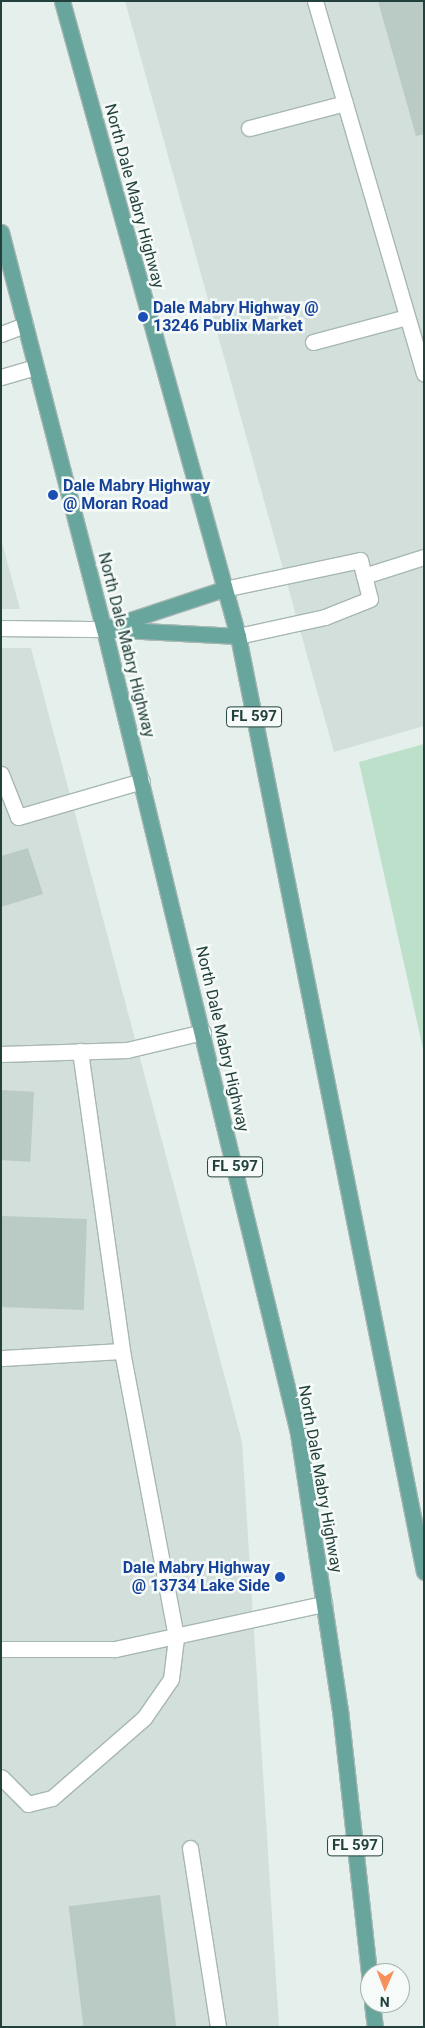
<!DOCTYPE html>
<html>
<head>
<meta charset="utf-8">
<style>
  body { margin:0 }
  #map { position:relative; width:425px; height:2028px; overflow:hidden; background:#e5efeb; font-family:Roboto,sans-serif }
  div>[style] { position:absolute }
  .built>* { inset:0; background:#d3dfda }
  .green>* { inset:0; background:#bde0ca }
  .building>* { inset:0; background:#bacac5; transform-origin:0 0 }
  .roads { filter:drop-shadow(1px 0 #a7b7b3) drop-shadow(-1px 0 #a7b7b3) drop-shadow(0 1px #a7b7b3) drop-shadow(0 -1px #a7b7b3) }
  .service>* { height:15px; margin:-7.5px; padding:0 7.5px; transform-origin:7.5px; border-radius:7.5px; background:#fff }
  .minor>* { height:15px; margin:-7.5px; padding:0 7.5px; transform-origin:7.5px; border-radius:7.5px; background:#fff }
  .primary>* { height:15px; margin:-7.5px; padding:0 7.5px; transform-origin:7.5px; border-radius:7.5px; background:#68a59c }
  .dots>* { width:14px; height:14px; translate:-50% -50%; box-sizing:border-box; border:2px solid #f6fbf9; border-radius:50% }
  span { translate:-50% -50%; white-space:nowrap; text-align:center; line-height:1.15; -webkit-text-stroke:5px #f6fbf9; paint-order:stroke }
  .shield-label span { padding:1px 4px; background:#f6fbf9; border:1px solid; border-radius:4px; -webkit-text-stroke-width:0 }
  .shield-label { font-size:15px; color:#23413c; font-weight:700 }
  .street-label { font-size:16px; color:#23413c }
  .transit-label { font-size:16px; color:#164399; font-weight:700 }
  .left { translate:0 -50%; text-align:left }
  .right { translate:-100% -50%; text-align:right }
  .frame { position:absolute; inset:0; border:2px solid #23413c; pointer-events:none }
  .north { position:absolute; left:360px; top:1963px; width:50px; height:50px; box-sizing:border-box; background:#f6fbf9; border:1px solid #a2b1ad; border-radius:50%; rotate:181deg; font-size:14px; font-weight:700; line-height:20px; text-align:center; color:#23413c }
  .north::after { content:''; display:block; margin:auto; width:18px; height:22px; background:#f7915b; clip-path:polygon(50% 0,100% 100%,50% 72%,0 100%) }
</style>
</head>
<body>
<div id="map">
  <div class="built">
    <div style="clip-path:polygon(125px 1px,424px 1px,424px 726px,334px 752px)"></div>
    <div style="clip-path:polygon(1px 539px,20px 609px,1px 609px)"></div>
    <div style="clip-path:polygon(1px 648px,31px 648px,242px 1442px,279px 2027px,1px 2027px)"></div>
  </div>
  <div class="green">
    <div style="clip-path:polygon(424px 744px,424px 1053px,359px 762px)"></div>
  </div>
  <div class="building">
    <div style="clip-path:polygon(378px 1px,424px 1px,424px 134px,416px 136px)"></div>
    <div style="clip-path:polygon(28px 848px,43px 894px,1px 907px,1px 856px)"></div>
    <div style="left:1px;top:1090px;width:33px;height:70px;rotate:3deg"></div>
    <div style="left:1px;top:1216px;width:86px;height:91px;rotate:2deg"></div>
    <div style="left:160px;top:1895px;width:133px;height:92px;rotate:83deg"></div>
  </div>
  <div class="roads">
    <div class="service">
      <div style="left:315px;top:1px;width:388px;rotate:73.7deg"></div>
      <div style="left:249px;top:128px;width:99px;rotate:-14.6deg"></div>
      <div style="left:1px;top:334px;width:26px;rotate:-21deg"></div>
      <div style="left:313px;top:342px;width:97px;rotate:-14.9deg"></div>
      <div style="left:1px;top:377px;width:36px;rotate:-16deg"></div>
      <div style="left:364px;top:576px;width:63px;rotate:-17.6deg"></div>
      <div style="left:224px;top:589px;width:139px;rotate:-12deg"></div>
      <div style="left:360px;top:560px;width:40px;rotate:75.6deg"></div>
      <div style="left:370px;top:599px;width:48px;rotate:158.2deg"></div>
      <div style="left:325px;top:617px;width:89px;rotate:167.7deg"></div>
      <div style="left:1px;top:774px;width:46px;rotate:68.4deg"></div>
      <div style="left:18px;top:817px;width:129px;rotate:-16.2deg"></div>
      <div style="left:80px;top:1051px;width:303px;rotate:82deg"></div>
      <div style="left:1px;top:1054px;width:126px;rotate:-1.8deg"></div>
      <div style="left:127px;top:1050px;width:78px;rotate:-13.3deg"></div>
      <div style="left:1px;top:1358px;width:121px;rotate:-3.3deg"></div>
      <div style="left:122px;top:1351px;width:292px;rotate:79.3deg"></div>
      <div style="left:176px;top:1638px;width:41px;rotate:97deg"></div>
      <div style="left:171px;top:1679px;width:47px;rotate:124.7deg"></div>
      <div style="left:144px;top:1718px;width:122px;rotate:139deg"></div>
      <div style="left:52px;top:1798px;width:25px;rotate:166deg"></div>
      <div style="left:28px;top:1804px;width:38px;rotate:-135deg"></div>
      <div style="left:1px;top:1649px;width:114px"></div>
      <div style="left:115px;top:1649px;width:214px;rotate:-12.2deg"></div>
      <div style="left:190px;top:1848px;width:181px;rotate:81.1deg"></div>
    </div>
    <div class="minor">
      <div style="left:1px;top:628px;width:103px;rotate:0.6deg"></div>
    </div>
    <div class="primary">
      <div style="left:62px;top:1px;width:659px;rotate:74.51deg"></div>
      <div style="left:238px;top:636px;width:954px;rotate:78.76deg"></div>
      <div style="left:1px;top:232px;width:410px;rotate:75.5deg"></div>
      <div style="left:104px;top:629px;width:827px;rotate:76.43deg"></div>
      <div style="left:298px;top:1433px;width:280px;rotate:81.4deg"></div>
      <div style="left:340px;top:1710px;width:275px;rotate:83.7deg"></div>
      <div style="left:112px;top:626px;width:118px;rotate:-18.3deg"></div>
      <div style="left:104px;top:629px;width:134px;rotate:3deg"></div>
      <div style="left:372px;top:2003px;width:24px;rotate:83deg"></div>
    </div>
  </div>
  <div class="dots">
    <div style="left:143px;top:317px;background:#1a4fb4"></div>
    <div style="left:53px;top:495px;background:#1a4fb4"></div>
    <div style="left:280px;top:1577px;background:#1a4fb4"></div>
  </div>
  <div class="shield-label">
    <span style="left:254px;top:717px">FL 597</span>
    <span style="left:235px;top:1167px">FL 597</span>
    <span style="left:355px;top:1846px">FL 597</span>
  </div>
  <div class="street-label">
    <span style="left:134px;top:196px;rotate:75deg">North Dale Mabry Highway</span>
    <span style="left:126px;top:645px;rotate:76deg">North Dale Mabry Highway</span>
    <span style="left:222px;top:1039px;rotate:77deg">North Dale Mabry Highway</span>
    <span style="left:320px;top:1479px;rotate:80deg">North Dale Mabry Highway</span>
  </div>
  <div class="transit-label">
    <span class="left" style="left:153px;top:317px">Dale Mabry Highway @<br>13246 Publix Market</span>
    <span class="left" style="left:63px;top:495px">Dale Mabry Highway<br>@ Moran Road</span>
    <span class="right" style="left:270px;top:1577px">Dale Mabry Highway<br>@ 13734 Lake Side</span>
  </div>
  <div class="frame"></div>
  <div class="north">N</div>
</div>
</body>
</html>
